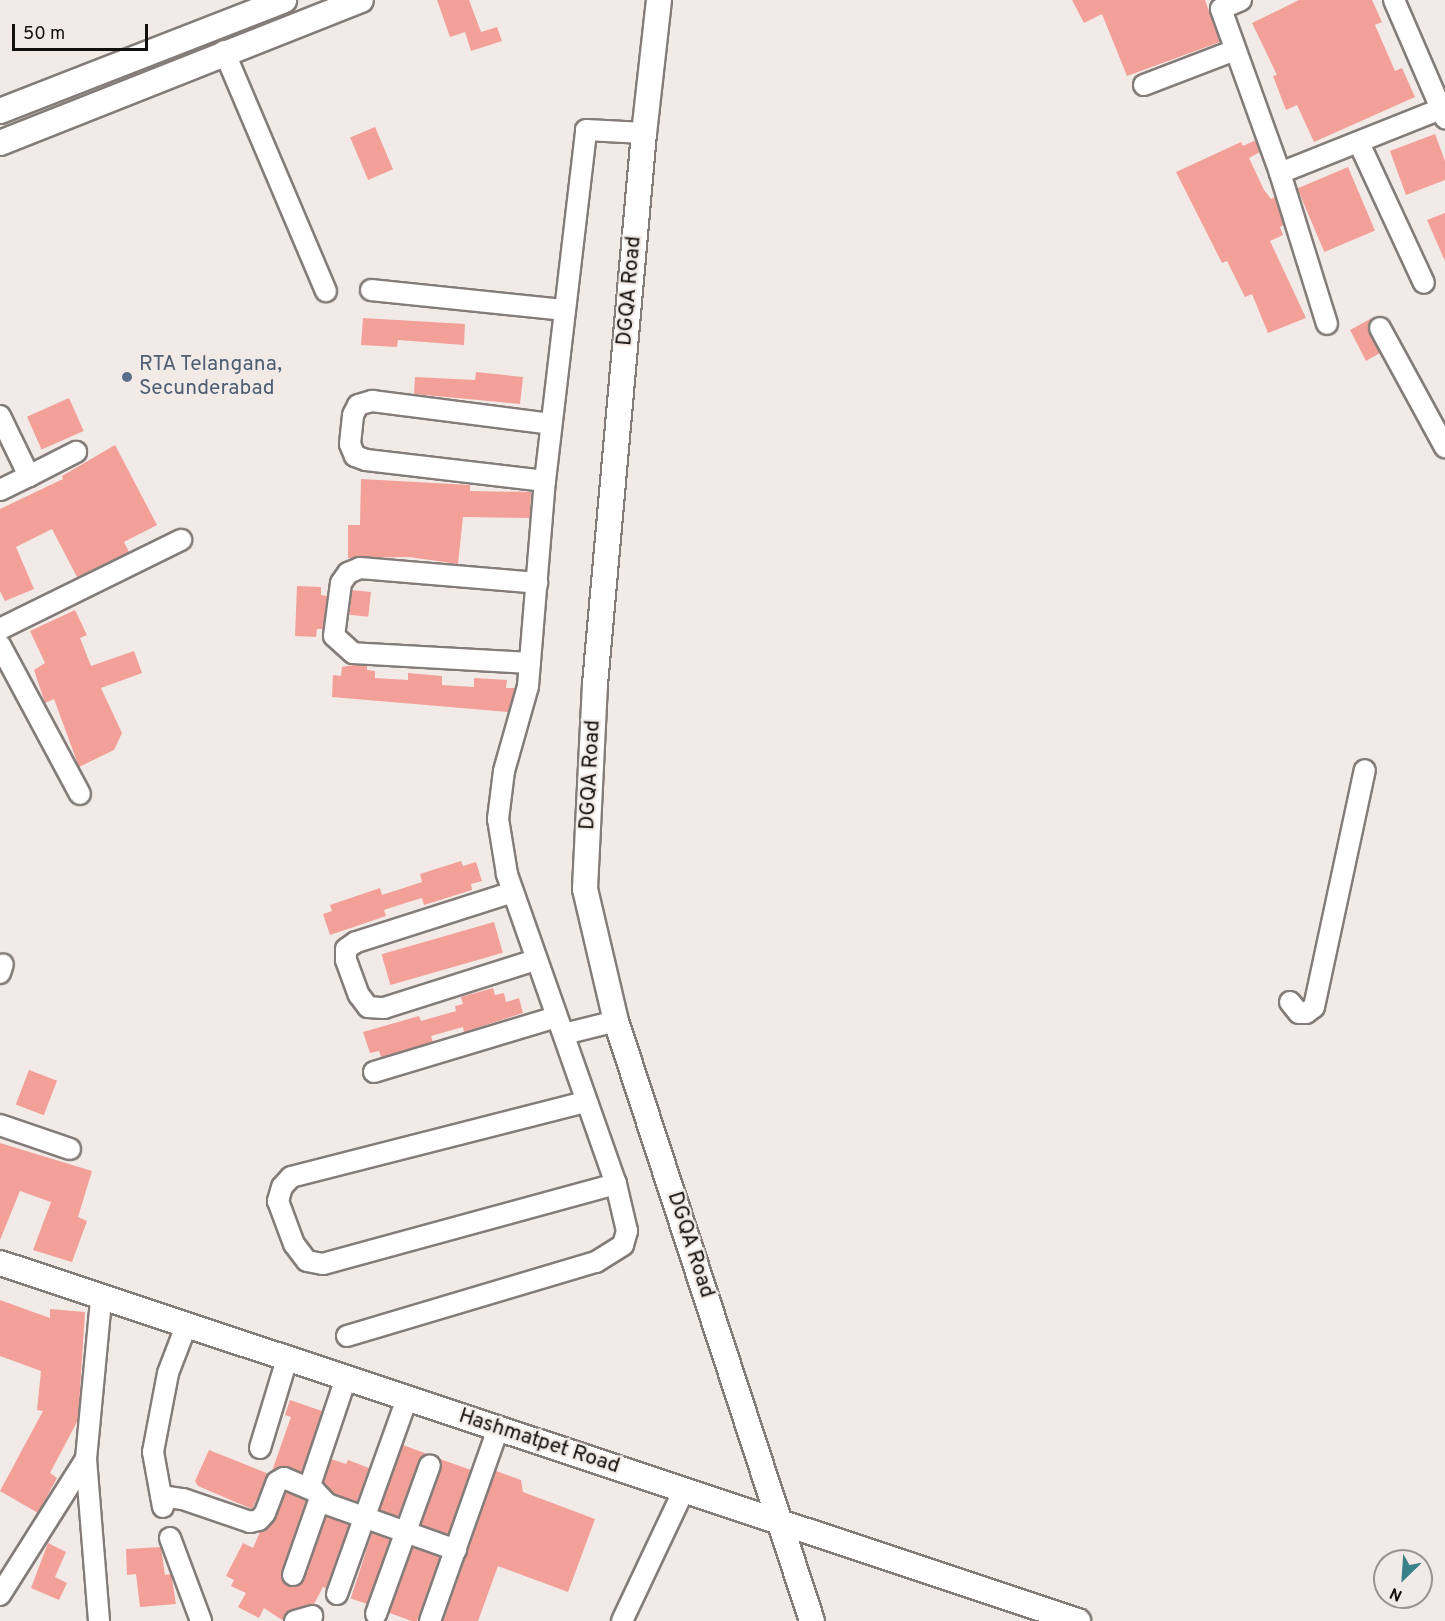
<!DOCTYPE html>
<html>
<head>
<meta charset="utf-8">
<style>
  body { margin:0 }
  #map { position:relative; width:1445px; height:1621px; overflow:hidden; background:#f2eae6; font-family:Overpass,sans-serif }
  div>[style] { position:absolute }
  .building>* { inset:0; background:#f3a099; transform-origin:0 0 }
  .roads { filter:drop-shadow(2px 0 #837c79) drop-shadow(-2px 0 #837c79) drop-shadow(0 2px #837c79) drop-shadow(0 -2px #837c79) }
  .minor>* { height:20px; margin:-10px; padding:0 10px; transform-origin:10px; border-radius:10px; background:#fff }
  .major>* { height:24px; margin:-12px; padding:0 12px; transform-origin:12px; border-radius:12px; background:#fff }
  .dots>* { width:16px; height:16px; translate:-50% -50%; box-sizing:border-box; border:3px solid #f2eae6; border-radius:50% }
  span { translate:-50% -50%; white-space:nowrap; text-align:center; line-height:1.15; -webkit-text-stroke:4.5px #f2eae6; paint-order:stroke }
  .street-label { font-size:21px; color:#12100e }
  .service-label { font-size:21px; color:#4e5e75 }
  .left { translate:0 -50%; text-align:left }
  .north { position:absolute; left:1373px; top:1549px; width:60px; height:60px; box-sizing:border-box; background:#f2eae6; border:2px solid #989390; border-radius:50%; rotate:205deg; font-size:16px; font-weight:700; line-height:24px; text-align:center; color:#12100e }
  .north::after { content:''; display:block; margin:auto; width:21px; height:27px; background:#3a8289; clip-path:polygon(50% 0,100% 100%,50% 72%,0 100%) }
  .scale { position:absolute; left:12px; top:24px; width:136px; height:27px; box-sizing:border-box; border:3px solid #12100e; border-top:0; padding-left:8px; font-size:18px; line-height:21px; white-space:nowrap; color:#12100e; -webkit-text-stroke:4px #f2eae6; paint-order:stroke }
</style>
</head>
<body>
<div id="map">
  <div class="building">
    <div style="clip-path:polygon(437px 0,469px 0,481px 32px,497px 27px,502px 41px,471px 51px,465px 32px,450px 37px)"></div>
    <div style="clip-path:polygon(1072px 0,1205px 0,1220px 42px,1127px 76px,1102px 14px,1084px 23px)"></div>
    <div style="clip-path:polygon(1299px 0,1372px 0,1382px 22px,1375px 25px,1395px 71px,1402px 68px,1415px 97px,1314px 142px,1297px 105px,1286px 110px,1273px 76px,1277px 75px,1252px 23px)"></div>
    <div style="left:375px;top:127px;width:46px;height:27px;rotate:67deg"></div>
    <div style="clip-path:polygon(1435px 134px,1445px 161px,1445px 180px,1406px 195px,1390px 151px)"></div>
    <div style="clip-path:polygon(1256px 140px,1260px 152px,1249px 158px,1264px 190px,1271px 199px,1275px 197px,1284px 225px,1280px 227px,1283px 235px,1270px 241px,1306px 318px,1268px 333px,1252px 294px,1245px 297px,1227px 261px,1222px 263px,1176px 172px,1241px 142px,1243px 146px)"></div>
    <div style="left:1348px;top:167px;width:69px;height:55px;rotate:67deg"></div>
    <div style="clip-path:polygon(1445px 213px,1445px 261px,1427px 220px)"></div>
    <div style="clip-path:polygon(363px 318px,465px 324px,464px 345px,398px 340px,397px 347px,361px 345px)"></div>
    <div style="clip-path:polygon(1372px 318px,1368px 328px,1380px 353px,1366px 361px,1350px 330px)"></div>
    <div style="clip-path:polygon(476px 372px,523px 377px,520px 404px,414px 394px,415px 377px,475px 380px)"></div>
    <div style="left:69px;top:398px;width:36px;height:46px;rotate:66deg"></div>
    <div style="clip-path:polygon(115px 445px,157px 525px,124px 542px,129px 552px,77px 577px,52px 529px,16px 547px,34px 589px,5px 601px,0 591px,0 509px,63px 479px,62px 476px)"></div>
    <div style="clip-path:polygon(361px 479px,470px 485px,470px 491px,531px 492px,530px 518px,463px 517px,458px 564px,409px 557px,348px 558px,348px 525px,360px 525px)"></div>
    <div style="clip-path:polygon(297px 586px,321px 587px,321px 595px,327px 596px,323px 629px,317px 629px,316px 637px,295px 636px)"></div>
    <div style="left:352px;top:590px;width:19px;height:25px;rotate:6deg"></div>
    <div style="clip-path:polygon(75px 610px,87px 635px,80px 638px,91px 666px,134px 651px,142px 673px,101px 688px,122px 733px,114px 750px,79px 767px,54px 699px,45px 703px,34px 670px,45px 663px,30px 631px)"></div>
    <div style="clip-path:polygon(353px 665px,367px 666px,367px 670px,375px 671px,375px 678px,408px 680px,408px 673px,442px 676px,442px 685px,474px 687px,474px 678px,507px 680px,506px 688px,515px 688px,508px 712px,332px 697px,333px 675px,341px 676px,342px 667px)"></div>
    <div style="clip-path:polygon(461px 861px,463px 866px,476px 862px,482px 881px,471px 884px,472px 890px,424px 905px,422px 898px,399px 905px,384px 910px,386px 916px,330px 935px,323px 914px,332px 911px,330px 905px,380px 888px,382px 895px,422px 882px,420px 874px)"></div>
    <div style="left:494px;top:922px;width:32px;height:117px;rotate:74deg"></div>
    <div style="clip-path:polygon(493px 988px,495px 995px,504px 993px,506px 1002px,519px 998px,523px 1013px,464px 1032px,463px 1027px,431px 1036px,433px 1042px,381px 1057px,379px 1051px,370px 1053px,363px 1032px,419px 1016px,421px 1021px,456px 1011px,455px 1006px,463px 1004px,461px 997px)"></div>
    <div style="left:29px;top:1070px;width:30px;height:37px;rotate:21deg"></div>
    <div style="clip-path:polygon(0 1143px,92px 1171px,78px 1217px,87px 1221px,72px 1262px,33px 1250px,51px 1202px,20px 1191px,0 1240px)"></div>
    <div style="clip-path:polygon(0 1300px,50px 1318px,50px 1309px,85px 1312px,78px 1420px,50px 1473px,57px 1478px,38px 1513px,0 1491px,43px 1411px,37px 1410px,41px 1371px,0 1356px)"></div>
    <div style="clip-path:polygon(290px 1400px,322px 1411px,302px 1472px,284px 1466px,272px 1471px,291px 1417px,285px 1415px)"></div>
    <div style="clip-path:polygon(403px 1445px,427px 1454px,419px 1461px,398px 1517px,380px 1510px)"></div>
    <div style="clip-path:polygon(209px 1450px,269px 1474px,252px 1509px,198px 1486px,195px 1481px)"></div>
    <div style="clip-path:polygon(331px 1459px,346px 1464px,348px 1460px,369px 1468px,357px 1502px,334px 1494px,323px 1483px)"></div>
    <div style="clip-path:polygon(440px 1459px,471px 1470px,448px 1534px,421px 1525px,441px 1469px)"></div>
    <div style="clip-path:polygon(496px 1471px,521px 1480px,523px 1492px,595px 1519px,568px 1592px,498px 1566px,478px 1621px,443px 1621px)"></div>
    <div style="clip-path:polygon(286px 1492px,306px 1500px,282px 1571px,281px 1578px,289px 1586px,296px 1587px,304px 1580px,326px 1516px,349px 1525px,326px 1588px,323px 1587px,314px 1604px,291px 1610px,282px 1620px,264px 1608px,259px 1618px,238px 1607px,246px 1593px,231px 1586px,234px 1580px,226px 1576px,243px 1543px,253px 1548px,260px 1532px,274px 1521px)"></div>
    <div style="left:372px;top:1533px;width:19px;height:69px;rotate:18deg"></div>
    <div style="clip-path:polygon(48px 1543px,66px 1552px,55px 1577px,67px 1583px,59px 1600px,31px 1588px)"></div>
    <div style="clip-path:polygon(161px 1547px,165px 1575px,171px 1574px,172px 1579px,176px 1604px,140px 1607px,136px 1574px,127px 1575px,126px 1549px)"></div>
    <div style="left:413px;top:1547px;width:29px;height:70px;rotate:20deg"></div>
  </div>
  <div class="roads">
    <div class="minor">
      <div style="left:1241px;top:0;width:22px;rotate:156deg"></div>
      <div style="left:1221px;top:9px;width:174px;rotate:70.2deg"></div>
      <div style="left:1280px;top:173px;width:158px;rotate:72.7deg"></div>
      <div style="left:1394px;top:0;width:129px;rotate:66.6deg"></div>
      <div style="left:224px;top:51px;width:261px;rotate:67deg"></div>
      <div style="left:1144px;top:85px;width:97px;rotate:-21deg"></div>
      <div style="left:1359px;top:143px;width:154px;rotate:65.1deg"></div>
      <div style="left:1280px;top:173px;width:173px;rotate:-21.7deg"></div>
      <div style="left:371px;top:290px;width:195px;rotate:5.9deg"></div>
      <div style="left:1380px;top:328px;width:136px;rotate:61.4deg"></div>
      <div style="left:0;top:416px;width:67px;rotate:64.2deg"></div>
      <div style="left:29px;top:476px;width:32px;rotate:154deg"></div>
      <div style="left:29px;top:476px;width:53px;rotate:-27.1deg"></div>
      <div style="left:545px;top:481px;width:180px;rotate:-173.3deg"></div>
      <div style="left:366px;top:460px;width:12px;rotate:-160deg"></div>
      <div style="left:355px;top:456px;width:13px;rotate:-113deg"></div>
      <div style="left:350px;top:444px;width:29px;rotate:-84deg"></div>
      <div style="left:353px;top:415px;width:11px;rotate:-63deg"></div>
      <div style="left:358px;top:405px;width:15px;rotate:-16deg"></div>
      <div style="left:372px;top:401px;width:180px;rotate:7.3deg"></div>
      <div style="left:0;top:629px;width:202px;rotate:-26.2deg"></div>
      <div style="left:0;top:645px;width:169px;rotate:61.8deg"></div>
      <div style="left:530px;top:663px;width:177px;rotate:-176.8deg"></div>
      <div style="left:353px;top:653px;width:25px;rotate:-138deg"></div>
      <div style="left:334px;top:636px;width:53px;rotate:-82.5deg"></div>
      <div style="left:341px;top:583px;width:12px;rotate:-55deg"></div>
      <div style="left:348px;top:573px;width:13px;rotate:-23deg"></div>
      <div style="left:360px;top:568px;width:178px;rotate:4.8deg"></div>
      <div style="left:513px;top:892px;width:165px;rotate:162.3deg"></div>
      <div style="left:356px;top:942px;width:12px;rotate:145deg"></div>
      <div style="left:346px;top:949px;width:11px;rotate:90deg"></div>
      <div style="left:346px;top:960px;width:37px;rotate:70deg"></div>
      <div style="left:359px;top:995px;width:15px;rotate:53deg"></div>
      <div style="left:368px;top:1007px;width:16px;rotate:4deg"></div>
      <div style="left:384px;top:1008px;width:158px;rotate:-17.6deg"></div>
      <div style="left:0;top:973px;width:9px;rotate:-72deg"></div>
      <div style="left:1290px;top:1002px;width:14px;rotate:51deg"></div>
      <div style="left:1299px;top:1013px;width:7px"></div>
      <div style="left:1306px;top:1013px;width:10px;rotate:-37deg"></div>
      <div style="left:1314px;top:1007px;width:242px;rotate:-77.9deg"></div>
      <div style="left:564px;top:1034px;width:54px;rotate:-14deg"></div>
      <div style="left:374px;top:1072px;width:190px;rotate:-16.8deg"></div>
      <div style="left:585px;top:1102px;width:303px;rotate:165.7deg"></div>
      <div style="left:291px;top:1177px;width:13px;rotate:132deg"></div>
      <div style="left:282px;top:1187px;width:15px;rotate:106deg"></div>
      <div style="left:278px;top:1201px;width:46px;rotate:69.6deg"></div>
      <div style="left:294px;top:1244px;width:21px;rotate:53deg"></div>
      <div style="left:307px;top:1261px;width:16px;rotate:11deg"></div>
      <div style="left:323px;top:1264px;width:304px;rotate:-15.3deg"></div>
      <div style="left:0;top:1125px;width:74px;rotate:18.9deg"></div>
      <div style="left:347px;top:1336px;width:260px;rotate:-16.6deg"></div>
      <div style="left:596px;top:1262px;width:32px;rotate:-32deg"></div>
      <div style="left:623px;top:1245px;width:15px;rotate:-74deg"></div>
      <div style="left:627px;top:1231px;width:48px;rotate:-103.2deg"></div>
      <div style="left:616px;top:1184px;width:329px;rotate:-109.4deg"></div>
      <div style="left:507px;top:874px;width:56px;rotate:-99.3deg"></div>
      <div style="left:498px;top:819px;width:48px;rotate:-82.9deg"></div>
      <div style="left:504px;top:771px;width:88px;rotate:-74.2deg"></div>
      <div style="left:528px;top:686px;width:206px;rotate:-85.3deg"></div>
      <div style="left:545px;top:481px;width:353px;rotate:-83.3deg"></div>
      <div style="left:586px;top:130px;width:58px;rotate:3deg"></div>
      <div style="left:260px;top:1448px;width:93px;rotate:-73.1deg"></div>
      <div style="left:86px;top:1459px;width:163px;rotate:85.4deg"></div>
      <div style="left:309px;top:1488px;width:116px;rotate:-71.4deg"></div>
      <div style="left:161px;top:1496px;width:22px;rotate:8deg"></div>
      <div style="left:183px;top:1499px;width:71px;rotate:18.9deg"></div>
      <div style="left:250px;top:1522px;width:9px;rotate:-13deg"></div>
      <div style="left:259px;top:1520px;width:9px;rotate:-49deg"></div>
      <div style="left:265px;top:1513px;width:33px;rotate:-69deg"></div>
      <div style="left:277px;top:1482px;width:8px;rotate:-30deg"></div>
      <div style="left:284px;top:1478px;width:34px;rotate:23deg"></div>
      <div style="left:315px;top:1491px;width:18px;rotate:47deg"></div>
      <div style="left:327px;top:1504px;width:137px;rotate:19.6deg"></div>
      <div style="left:163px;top:1507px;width:56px;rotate:-100.3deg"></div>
      <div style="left:153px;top:1452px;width:80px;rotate:-79.2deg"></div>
      <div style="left:168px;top:1373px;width:50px;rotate:-69deg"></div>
      <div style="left:170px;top:1538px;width:89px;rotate:69.5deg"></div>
      <div style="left:293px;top:1575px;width:82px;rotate:-70.7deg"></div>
      <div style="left:337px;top:1594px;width:207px;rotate:-70.3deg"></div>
      <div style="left:0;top:1595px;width:161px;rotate:-57.7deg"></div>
      <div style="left:86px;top:1459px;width:161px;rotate:-84.6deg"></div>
      <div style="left:376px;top:1614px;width:158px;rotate:-70.1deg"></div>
      <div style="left:295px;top:1621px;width:18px;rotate:-16deg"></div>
      <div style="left:430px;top:1621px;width:204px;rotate:-70.5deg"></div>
      <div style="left:622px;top:1621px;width:145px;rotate:-64.7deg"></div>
    </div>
    <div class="major">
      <div style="left:659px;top:0;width:134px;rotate:96.4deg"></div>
      <div style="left:644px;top:133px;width:553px;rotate:95.08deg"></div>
      <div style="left:595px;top:684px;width:205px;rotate:92.8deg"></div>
      <div style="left:585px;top:889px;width:136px;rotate:76.8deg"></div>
      <div style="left:616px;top:1021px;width:631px;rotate:71.91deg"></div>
      <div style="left:0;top:111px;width:305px;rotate:-21.3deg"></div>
      <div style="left:0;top:143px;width:388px;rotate:-21.6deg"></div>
      <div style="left:0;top:1263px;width:1136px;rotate:18.37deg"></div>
    </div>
  </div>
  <div class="dots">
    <div style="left:127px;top:377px;background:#5c6f8a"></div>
  </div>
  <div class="street-label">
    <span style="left:630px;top:291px;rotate:-85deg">DGQA Road</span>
    <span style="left:591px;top:775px;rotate:-87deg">DGQA Road</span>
    <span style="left:690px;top:1245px;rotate:72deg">DGQA Road</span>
    <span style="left:539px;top:1442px;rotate:18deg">Hashmatpet Road</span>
  </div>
  <div class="service-label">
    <span class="left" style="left:139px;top:377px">RTA Telangana,<br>Secunderabad</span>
  </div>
  <div class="north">N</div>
  <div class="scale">50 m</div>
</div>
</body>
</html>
